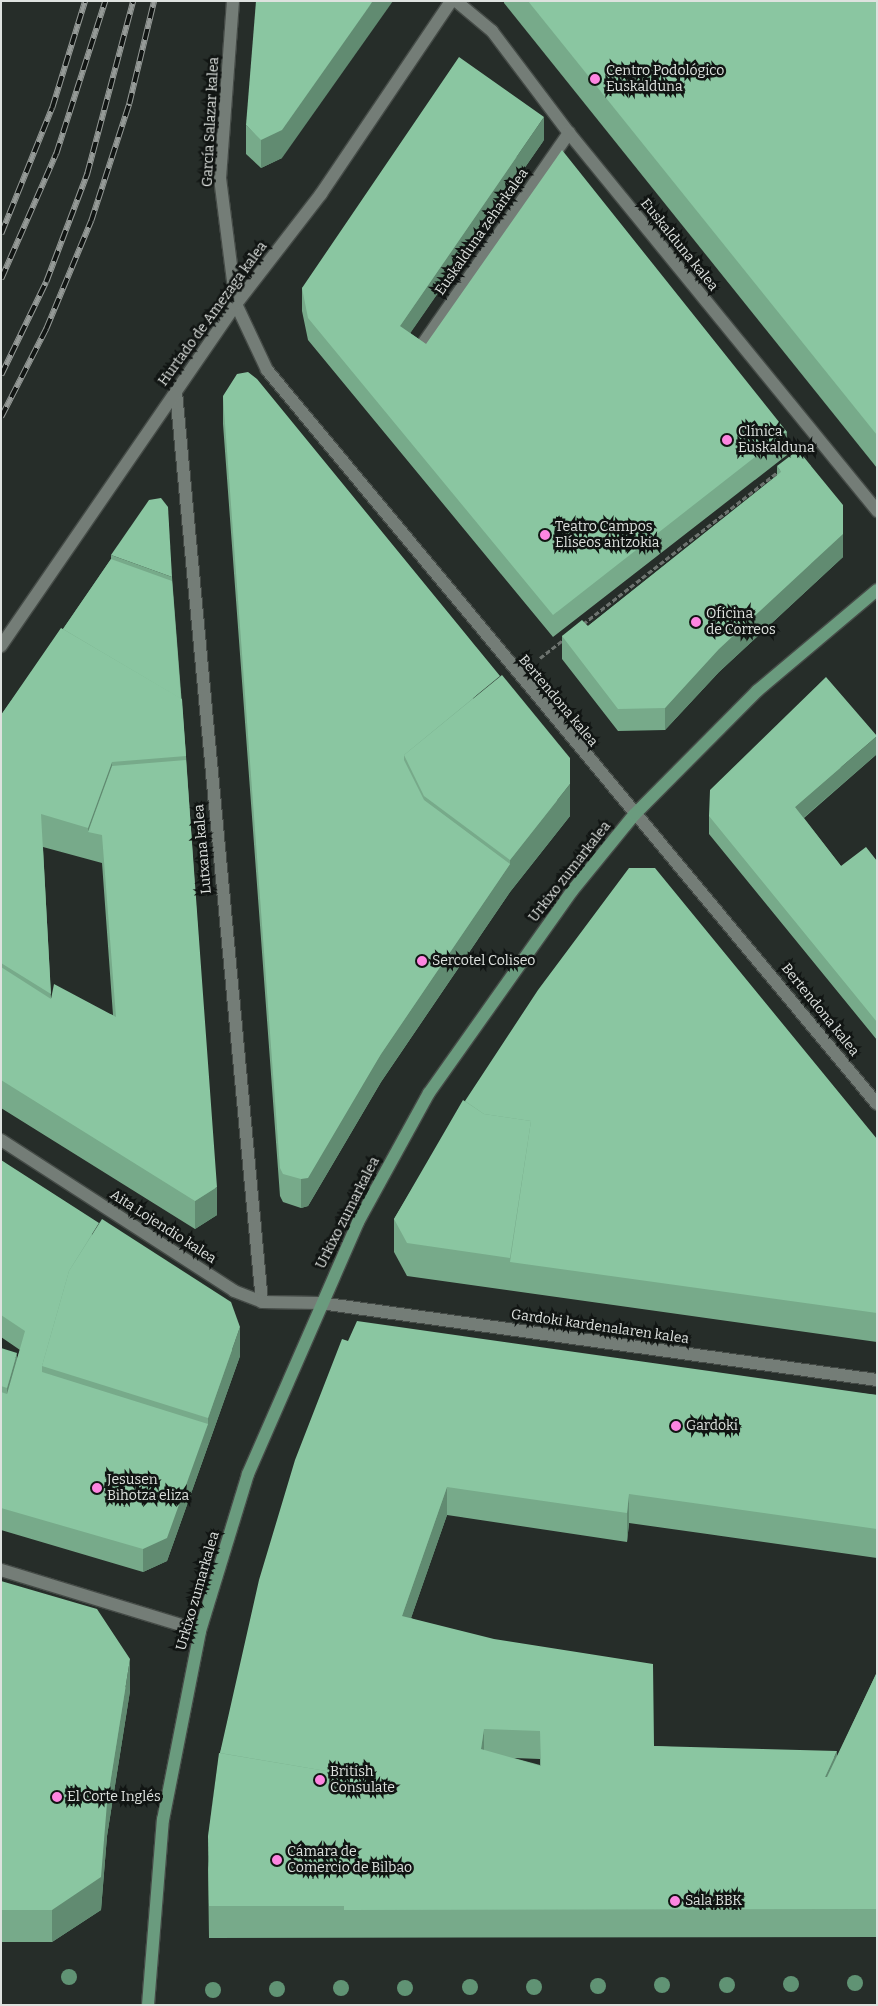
<!DOCTYPE html>
<html>
<head>
<meta charset="utf-8">
<style>
  body { margin:0 }
  #map { position:relative; width:878px; height:2006px; overflow:hidden; background:#262d29; font-family:Bitter,serif }
  div>[style] { position:absolute }
  .path>* { height:3px; margin-top:-1.5px; transform-origin:0; background:repeating-linear-gradient(90deg,#6d736f 0 5px,transparent 0 7.5px) }
  .roads { filter:drop-shadow(1px 0 #454b47) drop-shadow(-1px 0 #454b47) drop-shadow(0 1px #454b47) drop-shadow(0 -1px #454b47) }
  .minor>* { height:12px; margin:-6px; padding:0 6px; transform-origin:6px; border-radius:6px; background:#747d77 }
  .major>* { height:12px; margin:-6px; padding:0 6px; transform-origin:6px; border-radius:6px; background:#6a9b7e }
  .rail>* { height:5.5px; margin-top:-2.75px; transform-origin:0; background:repeating-linear-gradient(90deg,#111513 0 11px,#959a97 0 22px); box-sizing:border-box; border-block:1px solid #959a97 }
  .trees>* { width:16px; height:16px; margin:-8px; border-radius:50%; background:#609374 }
  .wall>* { inset:0; background:#77aa8a }
  .shaded-wall>* { inset:0; background:#618b71; transform-origin:0 0 }
  .building>* { inset:0; background:#8ac6a1 }
  .dots>* { width:14px; height:14px; translate:-50% -50%; box-sizing:border-box; border:2px solid #111513; border-radius:50% }
  span { translate:-50% -50%; white-space:nowrap; text-align:center; line-height:1.15; -webkit-text-stroke:5px #111513; paint-order:stroke }
  .poi-label { font-size:14px; color:#dee2df }
  .left { translate:0 -50%; text-align:left }
  .street-label { font-size:14px; color:#dee2df }
  .frame { position:absolute; inset:0; border:2px solid #dee2df; pointer-events:none }
</style>
</head>
<body>
<div id="map">
  <div class="path">
    <div style="left:583px;top:624px;width:249px;rotate:-38deg"></div>
    <div style="left:540px;top:658px;width:31px;rotate:-38deg"></div>
  </div>
  <div class="roads">
    <div class="minor">
      <div style="left:233px;top:1px;width:177px;rotate:94.2deg"></div>
      <div style="left:220px;top:178px;width:127px;rotate:82.8deg"></div>
      <div style="left:236px;top:304px;width:73px;rotate:64.8deg"></div>
      <div style="left:267px;top:370px;width:954px;rotate:50.27deg"></div>
      <div style="left:456px;top:1px;width:47px;rotate:39.8deg"></div>
      <div style="left:492px;top:31px;width:128px;rotate:53deg"></div>
      <div style="left:569px;top:133px;width:488px;rotate:50.8deg"></div>
      <div style="left:420px;top:348px;width:262px;rotate:-55.3deg"></div>
      <div style="left:176px;top:392px;width:914px;rotate:84.6deg"></div>
      <div style="left:1px;top:646px;width:415px;rotate:-55.5deg"></div>
      <div style="left:236px;top:304px;width:139px;rotate:-52.3deg"></div>
      <div style="left:321px;top:194px;width:233px;rotate:-56deg"></div>
      <div style="left:1px;top:1140px;width:278px;rotate:32.9deg"></div>
      <div style="left:234px;top:1291px;width:30px;rotate:21deg"></div>
      <div style="left:262px;top:1302px;width:58px;rotate:1deg"></div>
      <div style="left:320px;top:1303px;width:562px;rotate:7.87deg"></div>
      <div style="left:1px;top:1570px;width:208px;rotate:17deg"></div>
    </div>
    <div class="major">
      <div style="left:148px;top:2005px;width:186px;rotate:-85.4deg"></div>
      <div style="left:163px;top:1820px;width:193px;rotate:-78.9deg"></div>
      <div style="left:200px;top:1631px;width:164px;rotate:-73deg"></div>
      <div style="left:248px;top:1474px;width:275px;rotate:-66.4deg"></div>
      <div style="left:358px;top:1222px;width:147px;rotate:-61.2deg"></div>
      <div style="left:429px;top:1093px;width:247px;rotate:-54.7deg"></div>
      <div style="left:572px;top:891px;width:98px;rotate:-50.8deg"></div>
      <div style="left:634px;top:815px;width:175px;rotate:-45.2deg"></div>
      <div style="left:757px;top:691px;width:157px;rotate:-40.1deg"></div>
    </div>
  </div>
  <div class="rail">
    <div style="left:1px;top:234px;width:136px;rotate:-68deg"></div>
    <div style="left:52px;top:108px;width:112px;rotate:-72.9deg"></div>
    <div style="left:1px;top:279px;width:137px;rotate:-66.3deg"></div>
    <div style="left:56px;top:154px;width:161px;rotate:-72.2deg"></div>
    <div style="left:1px;top:375px;width:103px;rotate:-64.2deg"></div>
    <div style="left:46px;top:282px;width:116px;rotate:-69.2deg"></div>
    <div style="left:87px;top:174px;width:179px;rotate:-75.1deg"></div>
    <div style="left:1px;top:417px;width:99px;rotate:-62.9deg"></div>
    <div style="left:46px;top:329px;width:117px;rotate:-67.4deg"></div>
    <div style="left:91px;top:221px;width:123px;rotate:-72deg"></div>
    <div style="left:129px;top:104px;width:106px;rotate:-76.4deg"></div>
  </div>
  <div class="trees">
    <div style="left:69px;top:1977px"></div>
    <div style="left:855px;top:1983px"></div>
    <div style="left:791px;top:1984px"></div>
    <div style="left:662px;top:1985px"></div>
    <div style="left:727px;top:1985px"></div>
    <div style="left:598px;top:1986px"></div>
    <div style="left:470px;top:1987px"></div>
    <div style="left:534px;top:1987px"></div>
    <div style="left:341px;top:1988px"></div>
    <div style="left:405px;top:1988px"></div>
    <div style="left:277px;top:1989px"></div>
    <div style="left:213px;top:1990px"></div>
  </div>
  <div class="wall">
    <div style="clip-path:polygon(504px 1px,877px 1px,877px 468px,504px 3px)"></div>
    <div style="clip-path:polygon(246px 125px,282px 158px,261px 168px,246px 154px)"></div>
    <div style="clip-path:polygon(544px 140px,410px 333px,426px 344px,787px 455px,553px 637px,308px 340px,302px 311px,302px 288px)"></div>
    <div style="clip-path:polygon(223px 396px,570px 816px,510px 892px,381px 1082px,308px 1206px,301px 1208px,283px 1202px,280px 1196px,223px 424px)"></div>
    <div style="clip-path:polygon(777px 466px,843px 557px,719px 672px,665px 730px,618px 731px,562px 659px,562px 636px,588px 626px,777px 476px)"></div>
    <div style="clip-path:polygon(evenodd,111px 555px,172px 577px,186px 756px,217px 1215px,195px 1229px,1px 1108px,1px 715px,63px 629px,111px 559px,111px 555px,43px 847px,102px 863px,113px 1015px,51px 998px,43px 847px)"></div>
    <div style="clip-path:polygon(877px 754px,804px 818px,841px 866px,877px 861px,877px 1040px,709px 834px,709px 816px)"></div>
    <div style="clip-path:polygon(465px 1101px,877px 1139px,877px 1342px,407px 1276px,394px 1252px,394px 1219px)"></div>
    <div style="clip-path:polygon(1px 1160px,240px 1356px,167px 1561px,143px 1572px,1px 1530px,1px 1348px,17px 1359px,20px 1350px,1px 1337px)"></div>
    <div style="clip-path:polygon(evenodd,348px 1341px,877px 1395px,877px 1558px,629px 1523px,627px 1542px,447px 1515px,411px 1618px,654px 1746px,837px 1757px,877px 1672px,877px 1937px,209px 1938px,208px 1869px,220px 1753px,348px 1341px,514px 1758px,540px 1759px,540px 1765px,514px 1758px)"></div>
    <div style="clip-path:polygon(1px 1581px,130px 1691px,107px 1836px,101px 1910px,52px 1942px,1px 1942px)"></div>
  </div>
  <div class="shaded-wall">
    <div style="clip-path:polygon(373px 1px,393px 1px,282px 158px,261px 168px,261px 140px)"></div>
    <div style="clip-path:polygon(544px 117px,544px 140px,400px 348px,400px 326px)"></div>
    <div style="left:787px;top:432px;width:23px;height:297px;rotate:90deg"></div>
    <div style="clip-path:polygon(843px 505px,843px 557px,719px 672px,665px 730px,665px 708px)"></div>
    <div style="clip-path:polygon(877px 736px,877px 754px,795px 825px,795px 807px)"></div>
    <div style="clip-path:polygon(112px 762px,112px 795px,88px 832px,88px 828px)"></div>
    <div style="clip-path:polygon(570px 784px,570px 816px,510px 892px,510px 860px)"></div>
    <div style="clip-path:polygon(510px 864px,510px 892px,381px 1082px,308px 1206px,301px 1208px,301px 1179px,381px 1054px)"></div>
    <div style="clip-path:polygon(217px 1187px,217px 1215px,195px 1229px,195px 1201px)"></div>
    <div style="clip-path:polygon(240px 1327px,240px 1356px,167px 1561px,143px 1572px,143px 1549px,208px 1424px,208px 1418px)"></div>
    <div style="clip-path:polygon(17px 1353px,17px 1381px,7px 1416px,7px 1388px)"></div>
    <div style="clip-path:polygon(447px 1487px,447px 1515px,402px 1644px,402px 1616px)"></div>
    <div style="clip-path:polygon(629px 1494px,629px 1523px,627px 1542px,627px 1513px)"></div>
    <div style="clip-path:polygon(130px 1659px,130px 1691px,107px 1836px,101px 1910px,52px 1942px,52px 1910px,107px 1803px)"></div>
    <div style="clip-path:polygon(484px 1729px,484px 1757px,481px 1749px)"></div>
    <div style="clip-path:polygon(837px 1751px,837px 1779px,825px 1777px)"></div>
  </div>
  <div class="building">
    <div style="clip-path:polygon(256px 1px,373px 1px,282px 130px,261px 140px,246px 125px)"></div>
    <div style="clip-path:polygon(528px 1px,877px 1px,877px 435px)"></div>
    <div style="clip-path:polygon(459px 57px,544px 117px,400px 326px,426px 344px,562px 150px,787px 432px,553px 615px,308px 318px,302px 288px)"></div>
    <div style="clip-path:polygon(248px 372px,257px 379px,500px 676px,404px 755px,404px 760px,424px 800px,510px 864px,381px 1054px,308px 1178px,301px 1179px,283px 1174px,280px 1168px,223px 396px,237px 374px)"></div>
    <div style="clip-path:polygon(798px 450px,843px 505px,843px 534px,719px 649px,665px 708px,618px 709px,562px 636px,582px 620px,588px 626px,781px 472px,777px 466px)"></div>
    <div style="clip-path:polygon(161px 498px,168px 507px,172px 577px,111px 555px,149px 500px)"></div>
    <div style="clip-path:polygon(111px 559px,172px 581px,181px 699px,63px 629px)"></div>
    <div style="clip-path:polygon(61px 628px,182px 699px,186px 756px,112px 762px,88px 828px,41px 814px,51px 994px,1px 963px,1px 715px)"></div>
    <div style="clip-path:polygon(502px 675px,570px 758px,570px 784px,510px 860px,424px 796px,404px 755px)"></div>
    <div style="clip-path:polygon(826px 677px,877px 736px,795px 807px,841px 866px,866px 847px,877px 861px,877px 1022px,709px 816px,710px 790px)"></div>
    <div style="clip-path:polygon(186px 760px,217px 1187px,195px 1201px,1px 1080px,1px 967px,51px 999px,54px 984px,116px 1017px,102px 835px,88px 832px,112px 766px)"></div>
    <div style="clip-path:polygon(629px 868px,655px 868px,877px 1139px,877px 1313px,510px 1262px,531px 1121px,484px 1114px,465px 1101px,538px 990px)"></div>
    <div style="clip-path:polygon(463px 1100px,484px 1114px,531px 1121px,510px 1258px,407px 1243px,394px 1219px)"></div>
    <div style="clip-path:polygon(1px 1160px,99px 1223px,69px 1271px,42px 1366px,42px 1372px,208px 1424px,167px 1538px,143px 1549px,1px 1508px,1px 1392px,7px 1394px,25px 1331px,1px 1315px)"></div>
    <div style="clip-path:polygon(102px 1219px,231px 1302px,240px 1327px,208px 1418px,42px 1366px,69px 1271px)"></div>
    <div style="clip-path:polygon(evenodd,357px 1321px,877px 1395px,877px 1529px,629px 1494px,627px 1513px,447px 1487px,402px 1616px,494px 1639px,653px 1664px,654px 1746px,837px 1751px,825px 1777px,877px 1777px,877px 1909px,344px 1910px,344px 1774px,220px 1753px,259px 1580px,295px 1460px,342px 1339px,348px 1341px,357px 1321px,484px 1729px,540px 1731px,541px 1766px,481px 1749px,484px 1729px)"></div>
    <div style="clip-path:polygon(1px 1348px,17px 1353px,7px 1388px,1px 1386px)"></div>
    <div style="clip-path:polygon(1px 1581px,97px 1609px,130px 1659px,107px 1803px,101px 1877px,52px 1910px,1px 1910px)"></div>
    <div style="clip-path:polygon(877px 1672px,877px 1777px,827px 1777px)"></div>
    <div style="clip-path:polygon(219px 1753px,344px 1774px,344px 1906px,209px 1906px,208px 1836px)"></div>
  </div>
  <div class="dots">
    <div style="left:595px;top:79px;background:#fd86e1"></div>
    <div style="left:727px;top:440px;background:#fd86e1"></div>
    <div style="left:545px;top:535px;background:#fd86e1"></div>
    <div style="left:696px;top:622px;background:#fd86e1"></div>
    <div style="left:422px;top:961px;background:#fd86e1"></div>
    <div style="left:676px;top:1426px;background:#fd86e1"></div>
    <div style="left:97px;top:1488px;background:#fd86e1"></div>
    <div style="left:320px;top:1780px;background:#fd86e1"></div>
    <div style="left:57px;top:1797px;background:#fd86e1"></div>
    <div style="left:277px;top:1860px;background:#fd86e1"></div>
    <div style="left:675px;top:1901px;background:#fd86e1"></div>
  </div>
  <div class="poi-label">
    <span class="left" style="left:606px;top:79px">Centro Podológico<br>Euskalduna</span>
    <span class="left" style="left:738px;top:440px">Clínica<br>Euskalduna</span>
    <span class="left" style="left:555px;top:535px">Teatro Campos<br>Elíseos antzokia</span>
    <span class="left" style="left:706px;top:622px">Oficina<br>de Correos</span>
    <span class="left" style="left:432px;top:961px">Sercotel Coliseo</span>
    <span class="left" style="left:686px;top:1426px">Gardoki</span>
    <span class="left" style="left:107px;top:1488px">Jesusen<br>Bihotza eliza</span>
    <span class="left" style="left:330px;top:1780px">British<br>Consulate</span>
    <span class="left" style="left:67px;top:1797px">El Corte Inglés</span>
    <span class="left" style="left:287px;top:1860px">Cámara de<br>Comercio de Bilbao</span>
    <span class="left" style="left:685px;top:1901px">Sala BBK</span>
  </div>
  <div class="street-label">
    <span style="left:211px;top:122px;rotate:-87deg">García Salazar kalea</span>
    <span style="left:482px;top:232px;rotate:-55deg">Euskalduna zeharkalea</span>
    <span style="left:679px;top:245px;rotate:51deg">Euskalduna kalea</span>
    <span style="left:213px;top:314px;rotate:-54deg">Hurtado de Amezaga kalea</span>
    <span style="left:558px;top:701px;rotate:50deg">Bertendona kalea</span>
    <span style="left:203px;top:849px;rotate:-95deg">Lutxana kalea</span>
    <span style="left:570px;top:872px;rotate:-52deg">Urkixo zumarkalea</span>
    <span style="left:820px;top:1010px;rotate:51deg">Bertendona kalea</span>
    <span style="left:348px;top:1213px;rotate:-63deg">Urkixo zumarkalea</span>
    <span style="left:163px;top:1227px;rotate:33deg">Aita Lojendio kalea</span>
    <span style="left:600px;top:1327px;rotate:8deg">Gardoki kardenalaren kalea</span>
    <span style="left:198px;top:1591px;rotate:-74deg">Urkixo zumarkalea</span>
  </div>
  <div class="frame"></div>
</div>
</body>
</html>
